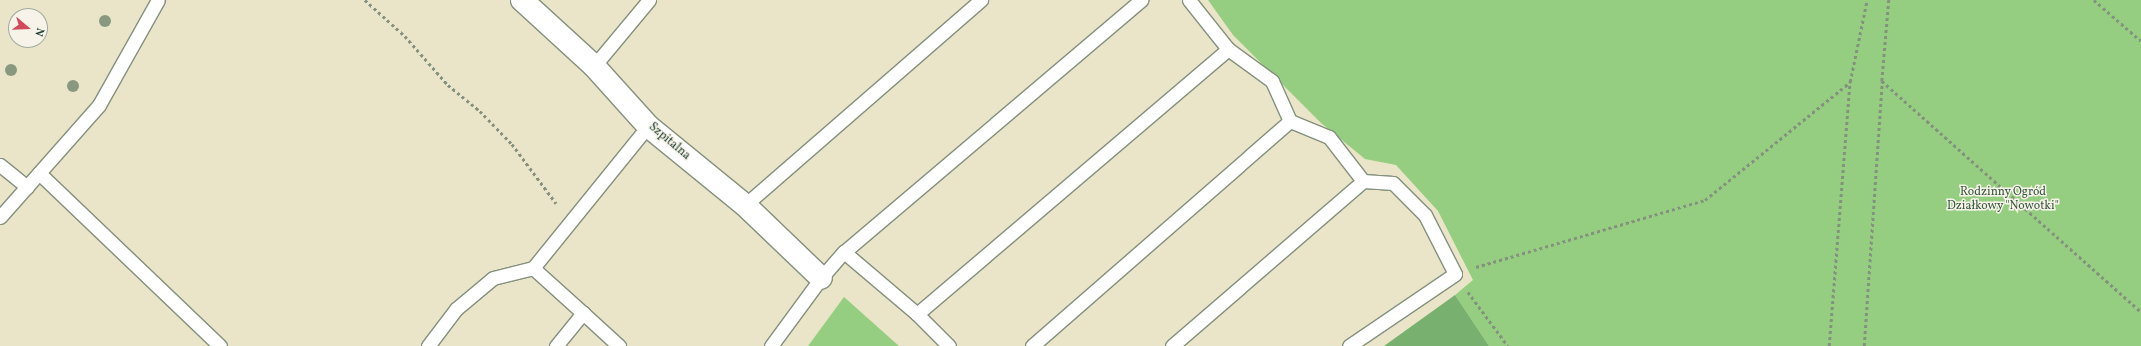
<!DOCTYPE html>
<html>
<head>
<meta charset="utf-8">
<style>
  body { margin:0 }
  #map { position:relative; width:2141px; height:346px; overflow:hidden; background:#eae5c8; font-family:Vollkorn,serif }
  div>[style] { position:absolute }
  .green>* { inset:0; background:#95cd81 }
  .forest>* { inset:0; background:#78b06f }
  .path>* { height:2.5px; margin-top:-1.25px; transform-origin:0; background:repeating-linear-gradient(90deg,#84917e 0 3px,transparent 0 6px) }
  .roads { filter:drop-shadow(1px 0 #84917e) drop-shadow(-1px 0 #84917e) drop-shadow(0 1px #84917e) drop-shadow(0 -1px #84917e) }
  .service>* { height:13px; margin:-6.5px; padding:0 6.5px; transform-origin:6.5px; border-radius:6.5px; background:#fff }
  .minor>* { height:22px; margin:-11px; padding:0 11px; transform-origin:11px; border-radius:11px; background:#fff }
  .trees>* { width:12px; height:12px; margin:-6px; border-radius:50%; background:#88997f }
  span { translate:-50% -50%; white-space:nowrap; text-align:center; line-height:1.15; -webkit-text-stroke:3px #f7f3e8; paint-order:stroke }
  .street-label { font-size:12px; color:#1f3d34 }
  .park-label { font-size:12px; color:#375a43 }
  .north { position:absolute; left:8px; top:8px; width:40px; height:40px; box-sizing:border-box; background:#f7f3e8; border:1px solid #a1aaa0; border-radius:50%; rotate:109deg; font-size:11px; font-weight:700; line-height:16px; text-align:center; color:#1f3d34 }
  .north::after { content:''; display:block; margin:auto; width:14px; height:18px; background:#d1495b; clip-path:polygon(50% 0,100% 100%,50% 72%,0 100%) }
</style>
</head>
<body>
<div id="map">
  <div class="green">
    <div style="clip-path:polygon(1208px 0,2141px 0,2141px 346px,1489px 346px,1455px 295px,1473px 280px,1438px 211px,1396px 165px,1365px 159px,1321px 123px,1233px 35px)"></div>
    <div style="clip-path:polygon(844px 297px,899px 346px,808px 346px)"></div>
  </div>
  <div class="forest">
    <div style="clip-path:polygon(1455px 295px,1489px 346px,1384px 346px)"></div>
  </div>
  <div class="path">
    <div style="left:365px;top:0;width:54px;rotate:42deg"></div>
    <div style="left:405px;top:36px;width:65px;rotate:48.7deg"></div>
    <div style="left:448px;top:85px;width:41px;rotate:39.1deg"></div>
    <div style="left:480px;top:111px;width:46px;rotate:45.9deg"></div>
    <div style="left:512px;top:144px;width:74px;rotate:53.3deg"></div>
    <div style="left:1889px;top:0;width:81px;rotate:94.9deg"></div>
    <div style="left:1882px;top:81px;width:347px;rotate:41.7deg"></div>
    <div style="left:2094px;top:0;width:62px;rotate:41.1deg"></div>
    <div style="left:1476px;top:267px;width:239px;rotate:-16.3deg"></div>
    <div style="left:1705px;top:200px;width:187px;rotate:-39.1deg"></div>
    <div style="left:1468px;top:292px;width:67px;rotate:53.5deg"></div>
    <div style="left:1829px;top:346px;width:265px;rotate:-85.5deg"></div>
    <div style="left:1850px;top:82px;width:84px;rotate:-78.3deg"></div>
    <div style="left:1864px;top:346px;width:266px;rotate:-86.1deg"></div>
  </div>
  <div class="roads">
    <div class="service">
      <div style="left:1189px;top:0;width:63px;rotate:51.5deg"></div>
      <div style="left:1228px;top:49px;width:54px;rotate:36deg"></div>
      <div style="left:1272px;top:81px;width:44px;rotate:65.8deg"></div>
      <div style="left:1290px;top:121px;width:42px;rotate:22.3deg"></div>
      <div style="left:1329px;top:137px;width:56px;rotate:52.3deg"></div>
      <div style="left:1363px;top:181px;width:30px;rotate:4deg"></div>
      <div style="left:1393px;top:183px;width:45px;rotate:45deg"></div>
      <div style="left:1425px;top:215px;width:66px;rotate:63deg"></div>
      <div style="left:1455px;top:274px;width:128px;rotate:145.8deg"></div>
      <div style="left:594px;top:66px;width:86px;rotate:-50.2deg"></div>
      <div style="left:0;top:165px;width:35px;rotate:39deg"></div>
      <div style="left:39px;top:173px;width:250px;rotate:43.7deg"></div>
      <div style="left:745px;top:205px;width:313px;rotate:-41deg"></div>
      <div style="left:0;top:217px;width:149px;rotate:-48.5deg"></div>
      <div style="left:99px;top:105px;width:120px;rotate:-60.7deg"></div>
      <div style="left:844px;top:252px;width:390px;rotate:-40.3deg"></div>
      <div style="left:533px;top:268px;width:183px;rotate:-51deg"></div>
      <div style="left:917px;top:314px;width:409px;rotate:-40.4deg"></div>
      <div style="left:428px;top:346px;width:46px;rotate:-52.9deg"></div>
      <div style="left:456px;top:309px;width:48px;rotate:-40deg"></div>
      <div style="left:493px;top:278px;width:41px;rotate:-14deg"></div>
      <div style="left:533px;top:268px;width:67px;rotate:42deg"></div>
      <div style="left:556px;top:346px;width:43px;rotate:-50.7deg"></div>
      <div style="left:583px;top:313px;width:49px;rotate:42.5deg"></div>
      <div style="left:771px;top:346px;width:84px;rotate:-53.7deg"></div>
      <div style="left:821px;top:278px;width:35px;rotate:-49deg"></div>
      <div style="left:844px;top:252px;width:96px;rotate:40.3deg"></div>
      <div style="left:917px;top:314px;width:45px;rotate:45deg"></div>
      <div style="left:1032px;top:346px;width:342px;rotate:-41.1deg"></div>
      <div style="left:1172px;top:346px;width:252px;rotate:-40.8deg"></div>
    </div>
    <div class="minor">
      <div style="left:522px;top:0;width:98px;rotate:42.5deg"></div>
      <div style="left:594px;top:66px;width:81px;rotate:48deg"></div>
      <div style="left:648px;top:126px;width:125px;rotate:39.2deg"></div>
      <div style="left:745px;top:205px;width:105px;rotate:43.8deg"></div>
    </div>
  </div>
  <div class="trees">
    <div style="left:105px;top:21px"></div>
    <div style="left:11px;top:70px"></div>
    <div style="left:73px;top:86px"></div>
  </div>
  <div class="street-label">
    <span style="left:669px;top:142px;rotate:40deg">Szpitalna</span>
  </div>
  <div class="park-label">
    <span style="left:2003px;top:200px">Rodzinny Ogród<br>Działkowy "Nowotki"</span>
  </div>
  <div class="north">N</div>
</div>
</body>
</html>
